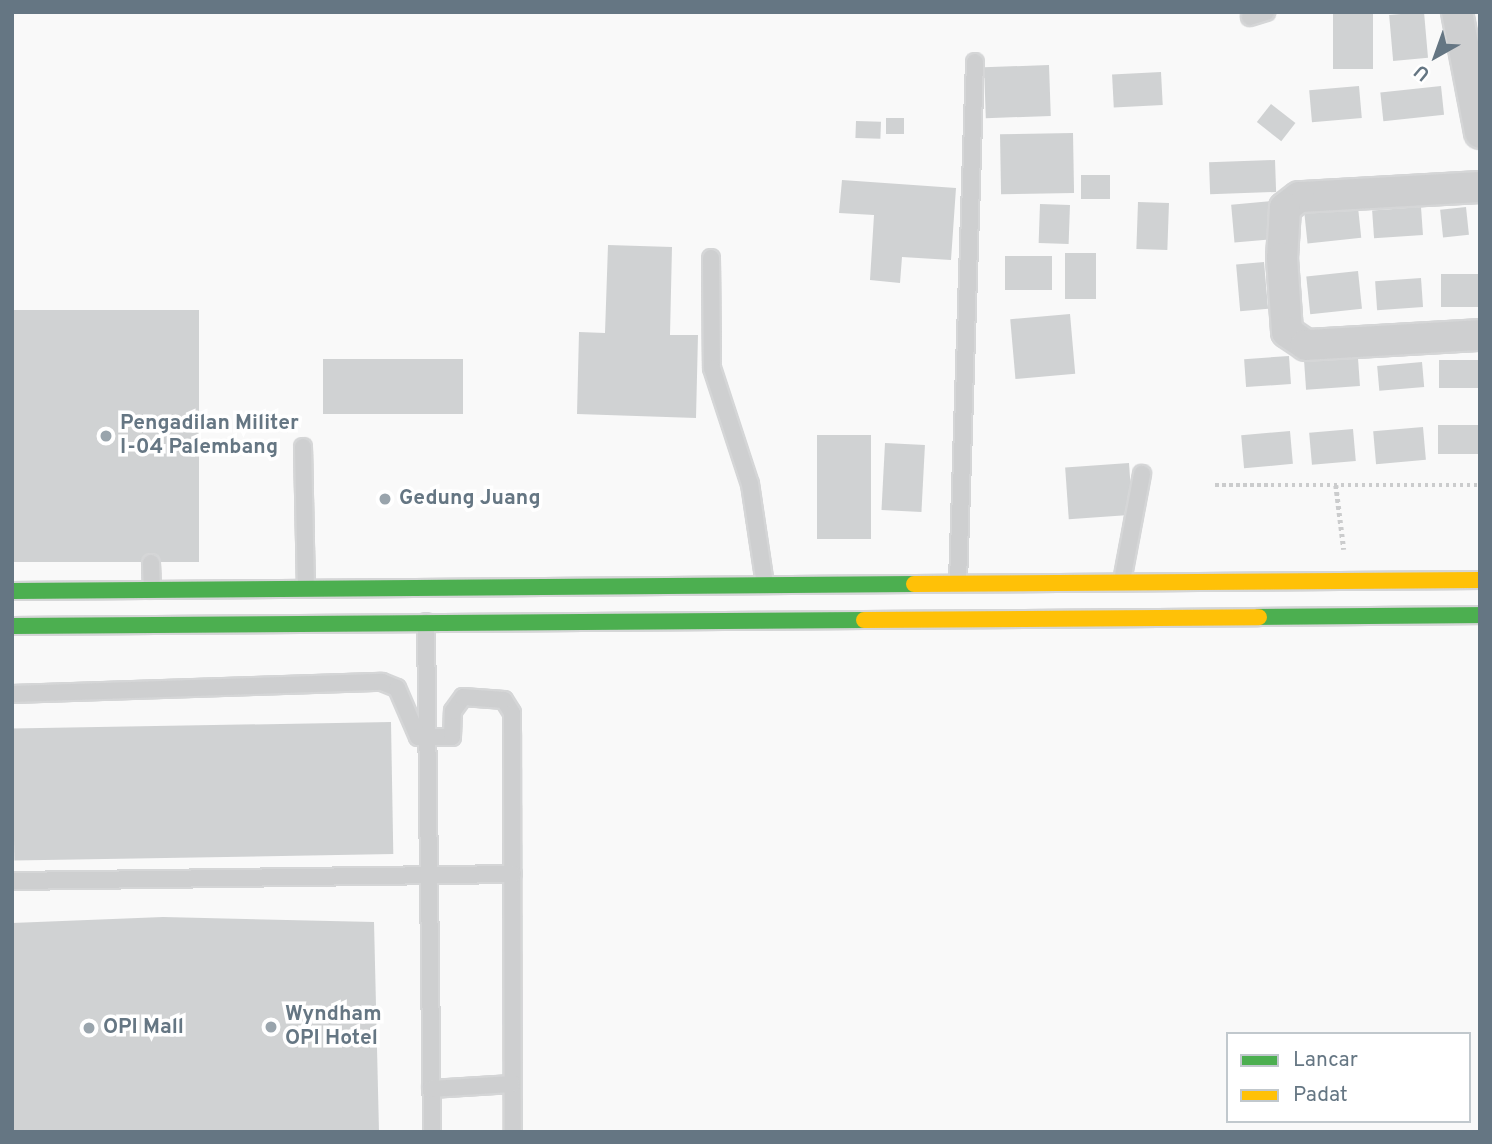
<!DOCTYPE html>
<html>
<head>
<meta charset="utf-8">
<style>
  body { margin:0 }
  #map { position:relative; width:1492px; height:1144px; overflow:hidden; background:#f9f9f9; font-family:Overpass,sans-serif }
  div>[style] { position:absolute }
  .building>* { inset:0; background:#d0d2d3; transform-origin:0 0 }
  .path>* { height:4.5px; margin-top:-2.25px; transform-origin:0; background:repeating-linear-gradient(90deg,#cbcccd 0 3.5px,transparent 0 7px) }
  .roads { filter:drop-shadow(2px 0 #d5d6d7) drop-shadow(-2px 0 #d5d6d7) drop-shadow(0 2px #d5d6d7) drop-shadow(0 -2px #d5d6d7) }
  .lane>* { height:16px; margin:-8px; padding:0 8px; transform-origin:8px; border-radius:8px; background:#cecfd0 }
  .street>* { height:30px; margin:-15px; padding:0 15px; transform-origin:15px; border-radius:15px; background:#cecfd0 }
  .fast>* { height:16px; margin:-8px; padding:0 8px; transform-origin:8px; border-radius:8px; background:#4caf50 }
  .slow>* { height:16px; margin:-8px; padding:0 8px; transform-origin:8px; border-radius:8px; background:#ffc107 }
  .dots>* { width:19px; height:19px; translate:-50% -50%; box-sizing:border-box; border:4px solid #fff; border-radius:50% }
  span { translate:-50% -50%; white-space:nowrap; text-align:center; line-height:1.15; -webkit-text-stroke:7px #fff; paint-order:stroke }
  .poi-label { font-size:21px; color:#657683; font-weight:700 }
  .left { translate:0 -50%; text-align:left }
  .frame { position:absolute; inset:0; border:14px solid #657683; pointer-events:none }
  .legend { position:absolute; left:1226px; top:1032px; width:245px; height:91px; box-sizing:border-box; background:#fff; border:2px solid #c1c8cd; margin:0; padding:9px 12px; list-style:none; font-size:21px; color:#657683 }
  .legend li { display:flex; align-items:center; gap:14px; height:35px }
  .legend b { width:35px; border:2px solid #c1c8cd }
  .north { position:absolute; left:1401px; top:21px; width:70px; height:70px; -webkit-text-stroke:5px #fff; paint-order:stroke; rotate:220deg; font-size:19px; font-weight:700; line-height:28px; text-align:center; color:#657683 }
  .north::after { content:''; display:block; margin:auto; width:24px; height:32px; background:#657683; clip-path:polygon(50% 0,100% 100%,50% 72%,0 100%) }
</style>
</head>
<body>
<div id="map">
  <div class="building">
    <div style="left:1333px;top:12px;width:40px;height:57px"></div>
    <div style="left:1424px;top:12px;width:46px;height:35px;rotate:85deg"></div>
    <div style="left:1049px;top:65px;width:51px;height:65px;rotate:88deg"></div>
    <div style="left:1161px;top:72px;width:33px;height:49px;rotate:87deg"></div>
    <div style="left:1359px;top:86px;width:32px;height:50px;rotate:85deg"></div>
    <div style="left:1441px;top:86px;width:29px;height:61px;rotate:84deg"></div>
    <div style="left:1271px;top:104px;width:31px;height:23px;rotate:38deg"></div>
    <div style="left:886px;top:118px;width:18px;height:16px"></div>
    <div style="left:856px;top:121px;width:25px;height:17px;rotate:2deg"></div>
    <div style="left:1073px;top:133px;width:60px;height:73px;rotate:89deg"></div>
    <div style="left:1275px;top:160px;width:32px;height:66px;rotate:88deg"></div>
    <div style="left:1081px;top:175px;width:29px;height:24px"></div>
    <div style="clip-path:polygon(842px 180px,956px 188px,951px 260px,902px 257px,900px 283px,870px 280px,874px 215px,839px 213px)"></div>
    <div style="left:1273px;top:201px;width:38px;height:42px;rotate:85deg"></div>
    <div style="left:1138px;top:202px;width:31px;height:47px;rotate:2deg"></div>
    <div style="left:1040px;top:204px;width:30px;height:39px;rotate:2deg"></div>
    <div style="left:1358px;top:207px;width:31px;height:54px;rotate:84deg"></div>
    <div style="left:1421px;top:207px;width:28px;height:49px;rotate:86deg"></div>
    <div style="left:1466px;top:207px;width:28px;height:26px;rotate:84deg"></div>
    <div style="clip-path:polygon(608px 245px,672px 247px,670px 335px,698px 335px,696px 418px,577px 414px,579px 332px,605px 333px)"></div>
    <div style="left:1065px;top:253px;width:31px;height:46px"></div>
    <div style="left:1005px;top:256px;width:47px;height:34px"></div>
    <div style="left:1264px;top:262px;width:47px;height:28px;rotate:85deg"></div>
    <div style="left:1358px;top:271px;width:38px;height:52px;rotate:84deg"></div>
    <div style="left:1480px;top:274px;width:33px;height:39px;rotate:90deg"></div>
    <div style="left:1421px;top:278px;width:29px;height:46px;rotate:86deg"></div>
    <div style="left:12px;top:310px;width:187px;height:252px"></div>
    <div style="left:1070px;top:314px;width:60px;height:60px;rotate:85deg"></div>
    <div style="left:1289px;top:356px;width:28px;height:45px;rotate:86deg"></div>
    <div style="left:1358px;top:358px;width:28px;height:54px;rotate:86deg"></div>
    <div style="left:323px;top:359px;width:140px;height:55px"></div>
    <div style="left:1480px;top:360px;width:28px;height:41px;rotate:90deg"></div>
    <div style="left:1422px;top:362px;width:25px;height:45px;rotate:85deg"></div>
    <div style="left:1480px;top:425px;width:29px;height:42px;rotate:90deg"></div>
    <div style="left:1423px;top:427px;width:33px;height:50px;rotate:85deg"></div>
    <div style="left:1353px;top:429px;width:32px;height:44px;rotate:85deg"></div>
    <div style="left:1290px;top:431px;width:33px;height:49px;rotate:85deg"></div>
    <div style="left:817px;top:435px;width:54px;height:104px"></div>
    <div style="left:885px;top:443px;width:40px;height:67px;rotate:3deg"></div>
    <div style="left:1129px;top:463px;width:52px;height:64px;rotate:86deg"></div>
    <div style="left:391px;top:722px;width:132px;height:379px;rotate:89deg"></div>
    <div style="clip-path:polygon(163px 917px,374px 922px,379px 1132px,12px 1132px,12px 923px)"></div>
  </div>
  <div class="path">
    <div style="left:1215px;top:485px;width:265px"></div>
    <div style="left:1336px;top:485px;width:65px;rotate:83deg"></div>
  </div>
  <div class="roads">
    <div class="lane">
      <div style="left:1250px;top:17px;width:17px;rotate:-17deg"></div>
      <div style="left:711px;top:258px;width:110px;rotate:89.5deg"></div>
      <div style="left:712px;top:368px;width:122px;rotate:71.9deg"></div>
      <div style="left:750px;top:484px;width:101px;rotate:81.5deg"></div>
      <div style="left:303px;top:447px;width:141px;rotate:88.8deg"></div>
      <div style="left:151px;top:563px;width:27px;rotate:88deg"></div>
      <div style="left:1122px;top:581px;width:109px;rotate:-79.4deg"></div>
      <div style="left:958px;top:582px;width:520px;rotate:-88.13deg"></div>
      <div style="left:426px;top:622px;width:510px;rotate:89.33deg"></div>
      <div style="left:12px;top:694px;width:370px;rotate:-1.9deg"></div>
      <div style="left:382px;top:682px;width:16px;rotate:22deg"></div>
      <div style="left:397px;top:688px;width:53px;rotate:66.8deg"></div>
      <div style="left:418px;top:737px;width:34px"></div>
      <div style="left:452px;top:737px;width:26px;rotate:-88deg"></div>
      <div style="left:453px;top:711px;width:17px;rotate:-54deg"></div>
      <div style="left:463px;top:697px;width:41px;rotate:4.2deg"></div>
      <div style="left:504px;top:700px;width:15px;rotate:58deg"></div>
      <div style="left:512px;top:713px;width:419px;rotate:89.9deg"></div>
      <div style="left:12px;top:881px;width:501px;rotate:-0.8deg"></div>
      <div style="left:431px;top:1089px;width:81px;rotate:-3.5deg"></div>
    </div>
    <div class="street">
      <div style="left:1457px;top:12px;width:123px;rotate:79.2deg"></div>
      <div style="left:1480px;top:187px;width:181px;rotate:176.8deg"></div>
      <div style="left:1299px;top:197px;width:18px;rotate:142deg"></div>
      <div style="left:1285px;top:208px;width:50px;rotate:93.4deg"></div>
      <div style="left:1282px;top:258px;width:74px;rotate:86.1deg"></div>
      <div style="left:1287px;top:332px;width:23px;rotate:34deg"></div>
      <div style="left:1306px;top:345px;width:174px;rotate:-3.3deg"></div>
    </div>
    <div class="fast">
      <div style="left:12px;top:591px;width:902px;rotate:-0.44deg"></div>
      <div style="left:1259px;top:617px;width:221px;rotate:-0.5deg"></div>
      <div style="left:12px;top:626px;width:852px;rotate:-0.4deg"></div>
    </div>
    <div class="slow">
      <div style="left:914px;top:584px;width:566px;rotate:-0.4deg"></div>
      <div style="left:864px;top:620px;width:395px;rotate:-0.4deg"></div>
    </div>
  </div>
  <div class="dots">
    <div style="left:106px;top:436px;background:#99a4ac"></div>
    <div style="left:385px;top:499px;background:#99a4ac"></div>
    <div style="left:271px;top:1027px;background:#99a4ac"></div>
    <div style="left:89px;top:1028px;background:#99a4ac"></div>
  </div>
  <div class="poi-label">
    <span class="left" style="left:120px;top:436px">Pengadilan Militer<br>I-04 Palembang</span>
    <span class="left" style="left:399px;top:499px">Gedung Juang</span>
    <span class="left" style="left:285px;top:1027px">Wyndham<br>OPI Hotel</span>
    <span class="left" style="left:103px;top:1028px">OPI Mall</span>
  </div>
  <div class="frame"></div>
  <ul class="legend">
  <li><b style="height:9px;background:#4caf50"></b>Lancar</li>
  <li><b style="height:9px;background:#ffc107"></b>Padat</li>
  </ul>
  <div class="north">U</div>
</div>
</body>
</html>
